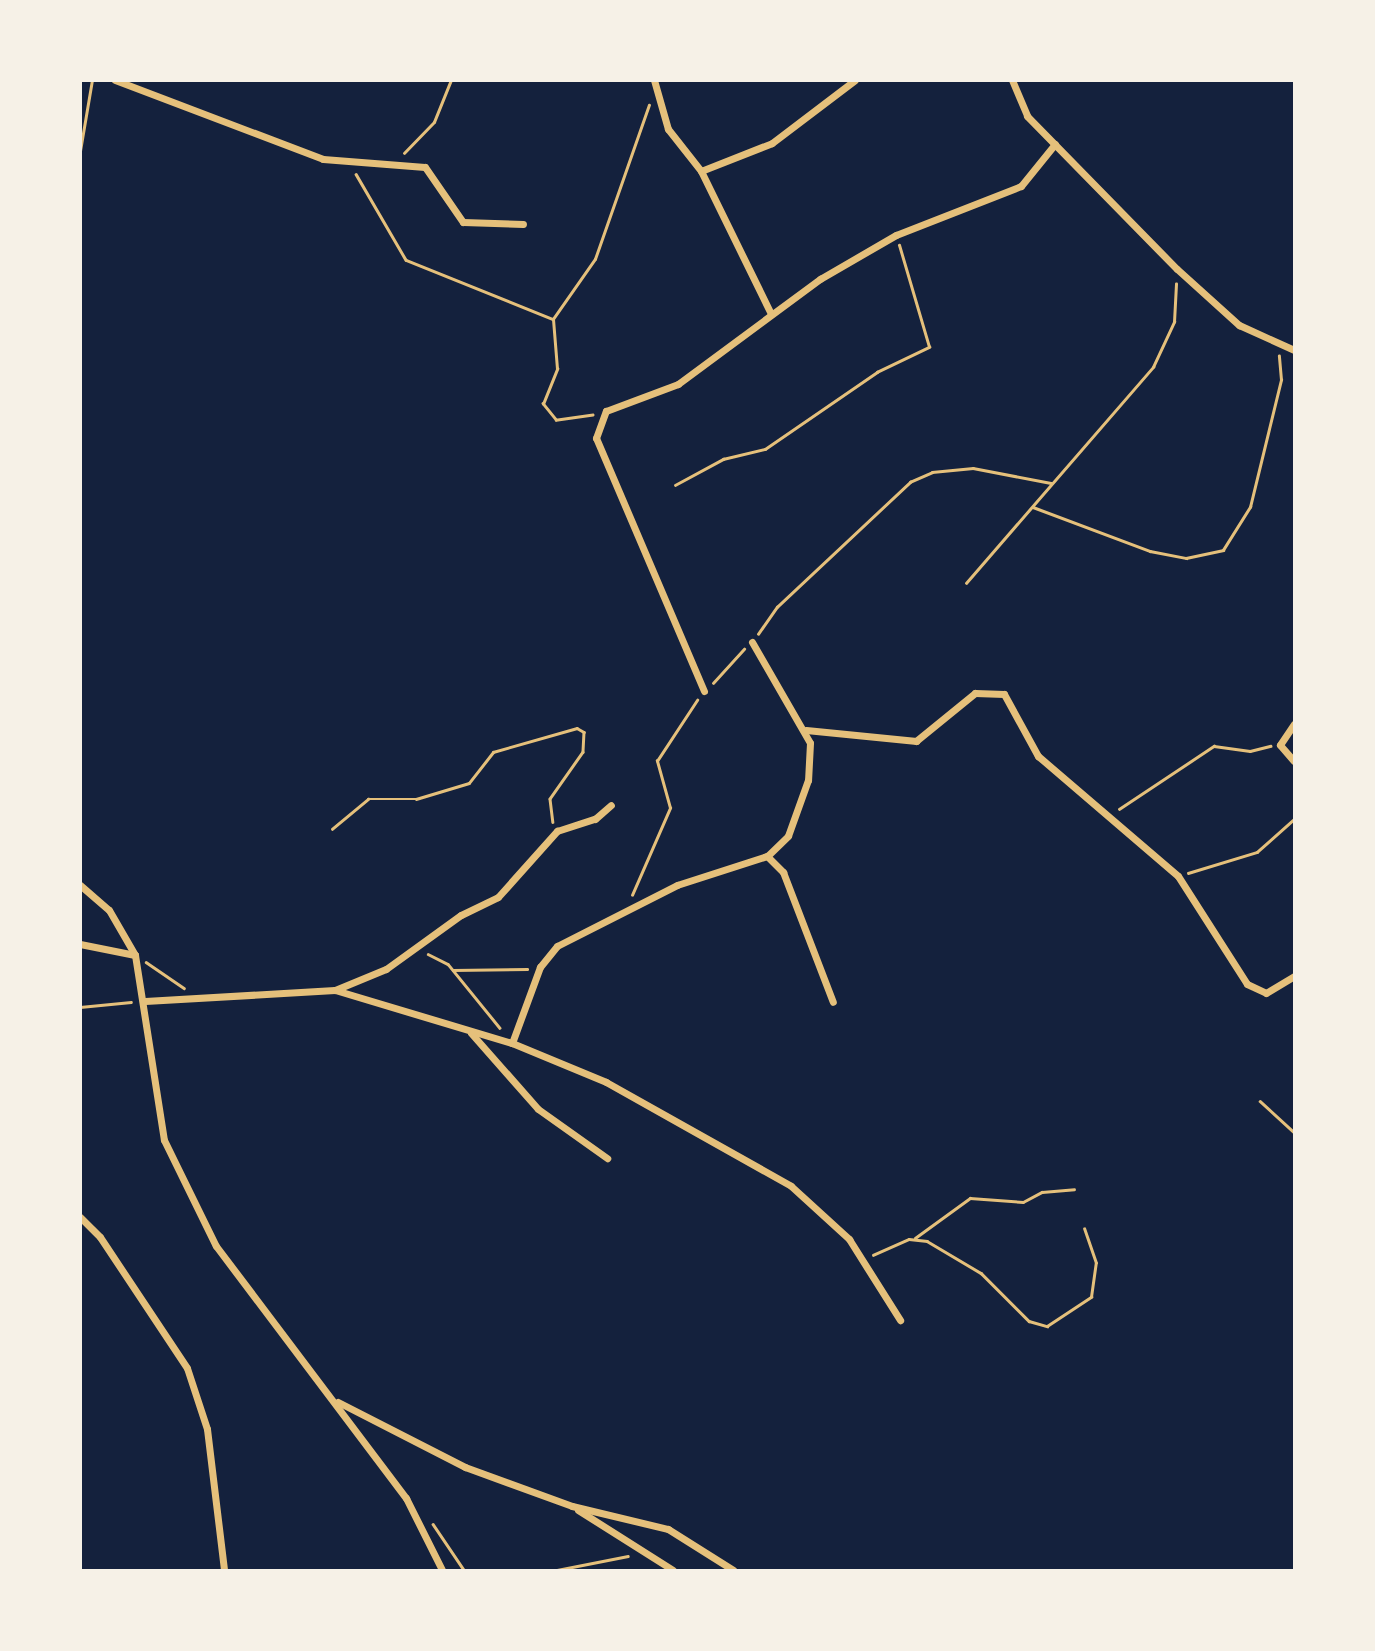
<!DOCTYPE html>
<html>
<head>
<meta charset="utf-8">
<style>
  body { margin:0 }
  #map { position:relative; width:1375px; height:1651px; overflow:hidden; background:#14213d; font-family:Signika,sans-serif }
  div>[style] { position:absolute }
  .path>* { height:2.5px; margin:-1.25px; padding:0 1.25px; transform-origin:1.25px; border-radius:1.25px; background:#e5c07b }
  .minor>* { height:7px; margin:-3.5px; padding:0 3.5px; transform-origin:3.5px; border-radius:3.5px; background:#e5c07b }
  span { translate:-50% -50%; white-space:nowrap; text-align:center; line-height:1.15; -webkit-text-stroke:6px #f6f1e7; paint-order:stroke }
  .frame { position:absolute; inset:0; border:82px solid #f6f1e7; pointer-events:none }
</style>
</head>
<body>
<div id="map">
  <div class="path">
    <div style="left:80px;top:151px;width:72px;rotate:-80.4deg"></div>
    <div style="left:404px;top:153px;width:43px;rotate:-45.9deg"></div>
    <div style="left:434px;top:122px;width:45px;rotate:-68deg"></div>
    <div style="left:356px;top:174px;width:99px;rotate:59.8deg"></div>
    <div style="left:406px;top:260px;width:158px;rotate:21.9deg"></div>
    <div style="left:593px;top:415px;width:37px;rotate:172deg"></div>
    <div style="left:556px;top:420px;width:21px;rotate:-129deg"></div>
    <div style="left:543px;top:404px;width:38px;rotate:-68deg"></div>
    <div style="left:557px;top:369px;width:50px;rotate:-94.6deg"></div>
    <div style="left:553px;top:319px;width:73px;rotate:-55deg"></div>
    <div style="left:595px;top:259px;width:163px;rotate:-70.7deg"></div>
    <div style="left:675px;top:485px;width:55px;rotate:-28.4deg"></div>
    <div style="left:723px;top:459px;width:43px;rotate:-13.4deg"></div>
    <div style="left:765px;top:449px;width:136px;rotate:-34.5deg"></div>
    <div style="left:877px;top:372px;width:58px;rotate:-25.7deg"></div>
    <div style="left:929px;top:347px;width:106px;rotate:-106.4deg"></div>
    <div style="left:1033px;top:507px;width:125px;rotate:20.6deg"></div>
    <div style="left:1150px;top:551px;width:37px;rotate:11deg"></div>
    <div style="left:1186px;top:558px;width:38px;rotate:-12deg"></div>
    <div style="left:1223px;top:550px;width:51px;rotate:-57.9deg"></div>
    <div style="left:1250px;top:507px;width:131px;rotate:-76.3deg"></div>
    <div style="left:1281px;top:380px;width:24px;rotate:-95deg"></div>
    <div style="left:966px;top:583px;width:286px;rotate:-49.1deg"></div>
    <div style="left:1153px;top:367px;width:50px;rotate:-65deg"></div>
    <div style="left:1174px;top:322px;width:38px;rotate:-87deg"></div>
    <div style="left:758px;top:634px;width:33px;rotate:-55deg"></div>
    <div style="left:777px;top:607px;width:183px;rotate:-43.2deg"></div>
    <div style="left:910px;top:482px;width:24px;rotate:-24deg"></div>
    <div style="left:932px;top:472px;width:41px;rotate:-5.6deg"></div>
    <div style="left:973px;top:468px;width:79px;rotate:10.9deg"></div>
    <div style="left:713px;top:683px;width:46px;rotate:-47.6deg"></div>
    <div style="left:1119px;top:809px;width:114px;rotate:-33.6deg"></div>
    <div style="left:1214px;top:746px;width:36px;rotate:8deg"></div>
    <div style="left:1250px;top:751px;width:21px;rotate:-14deg"></div>
    <div style="left:332px;top:829px;width:47px;rotate:-39.8deg"></div>
    <div style="left:368px;top:799px;width:48px"></div>
    <div style="left:416px;top:799px;width:55px;rotate:-16.8deg"></div>
    <div style="left:469px;top:783px;width:39px;rotate:-52deg"></div>
    <div style="left:493px;top:752px;width:87px;rotate:-15.9deg"></div>
    <div style="left:577px;top:728px;width:8px;rotate:30deg"></div>
    <div style="left:584px;top:732px;width:20px;rotate:93deg"></div>
    <div style="left:583px;top:752px;width:57px;rotate:125.1deg"></div>
    <div style="left:550px;top:799px;width:23px;rotate:83deg"></div>
    <div style="left:1188px;top:873px;width:72px;rotate:-16.9deg"></div>
    <div style="left:1257px;top:852px;width:50px;rotate:-41.7deg"></div>
    <div style="left:632px;top:895px;width:95px;rotate:-66.4deg"></div>
    <div style="left:670px;top:808px;width:49px;rotate:-105.5deg"></div>
    <div style="left:657px;top:761px;width:73px;rotate:-56.7deg"></div>
    <div style="left:428px;top:954px;width:22px;rotate:27deg"></div>
    <div style="left:448px;top:964px;width:82px;rotate:50.9deg"></div>
    <div style="left:146px;top:962px;width:46px;rotate:34.4deg"></div>
    <div style="left:453px;top:970px;width:74px;rotate:-0.8deg"></div>
    <div style="left:80px;top:1007px;width:51px;rotate:-5.6deg"></div>
    <div style="left:1260px;top:1101px;width:46px;rotate:42.4deg"></div>
    <div style="left:915px;top:1238px;width:68px;rotate:-36deg"></div>
    <div style="left:970px;top:1198px;width:53px;rotate:4.3deg"></div>
    <div style="left:1023px;top:1202px;width:21px;rotate:-28deg"></div>
    <div style="left:1042px;top:1192px;width:32px;rotate:-5deg"></div>
    <div style="left:873px;top:1255px;width:39px;rotate:-24deg"></div>
    <div style="left:909px;top:1239px;width:18px;rotate:6deg"></div>
    <div style="left:927px;top:1241px;width:63px;rotate:30.7deg"></div>
    <div style="left:981px;top:1273px;width:68px;rotate:45deg"></div>
    <div style="left:1029px;top:1321px;width:19px;rotate:16deg"></div>
    <div style="left:1047px;top:1326px;width:53px;rotate:-33.4deg"></div>
    <div style="left:1091px;top:1297px;width:34px;rotate:-82deg"></div>
    <div style="left:1096px;top:1263px;width:36px;rotate:-109deg"></div>
    <div style="left:433px;top:1524px;width:55px;rotate:56deg"></div>
    <div style="left:557px;top:1570px;width:72px;rotate:-11.2deg"></div>
  </div>
  <div class="minor">
    <div style="left:115px;top:80px;width:222px;rotate:20.8deg"></div>
    <div style="left:323px;top:159px;width:102px;rotate:4.5deg"></div>
    <div style="left:425px;top:167px;width:67px;rotate:55.4deg"></div>
    <div style="left:463px;top:222px;width:60px;rotate:1.9deg"></div>
    <div style="left:654px;top:80px;width:51px;rotate:74.1deg"></div>
    <div style="left:668px;top:129px;width:53px;rotate:51.8deg"></div>
    <div style="left:701px;top:171px;width:159px;rotate:63.9deg"></div>
    <div style="left:1012px;top:80px;width:39px;rotate:67deg"></div>
    <div style="left:1027px;top:116px;width:214px;rotate:45.6deg"></div>
    <div style="left:1177px;top:269px;width:84px;rotate:42.1deg"></div>
    <div style="left:1239px;top:325px;width:60px;rotate:24.4deg"></div>
    <div style="left:701px;top:171px;width:76px;rotate:-21.5deg"></div>
    <div style="left:772px;top:143px;width:104px;rotate:-37.2deg"></div>
    <div style="left:752px;top:642px;width:116px;rotate:60.1deg"></div>
    <div style="left:810px;top:743px;width:37px;rotate:93deg"></div>
    <div style="left:808px;top:780px;width:59px;rotate:109.7deg"></div>
    <div style="left:788px;top:836px;width:29px;rotate:136deg"></div>
    <div style="left:704px;top:691px;width:275px;rotate:-113.1deg"></div>
    <div style="left:596px;top:438px;width:29px;rotate:-70deg"></div>
    <div style="left:606px;top:411px;width:77px;rotate:-20.6deg"></div>
    <div style="left:678px;top:384px;width:177px;rotate:-36.5deg"></div>
    <div style="left:820px;top:279px;width:88px;rotate:-30.1deg"></div>
    <div style="left:896px;top:235px;width:134px;rotate:-21.4deg"></div>
    <div style="left:1021px;top:186px;width:54px;rotate:-51deg"></div>
    <div style="left:1294px;top:724px;width:25px;rotate:124deg"></div>
    <div style="left:1280px;top:745px;width:21px;rotate:49deg"></div>
    <div style="left:806px;top:730px;width:111px;rotate:5.7deg"></div>
    <div style="left:916px;top:741px;width:76px;rotate:-39.1deg"></div>
    <div style="left:975px;top:693px;width:29px;rotate:2deg"></div>
    <div style="left:1004px;top:694px;width:71px;rotate:61.3deg"></div>
    <div style="left:1038px;top:756px;width:184px;rotate:40.6deg"></div>
    <div style="left:1178px;top:876px;width:128px;rotate:57.4deg"></div>
    <div style="left:1247px;top:984px;width:21px;rotate:25deg"></div>
    <div style="left:1266px;top:993px;width:33px;rotate:-31deg"></div>
    <div style="left:80px;top:885px;width:38px;rotate:41deg"></div>
    <div style="left:109px;top:910px;width:52px;rotate:60deg"></div>
    <div style="left:135px;top:955px;width:187px;rotate:81.1deg"></div>
    <div style="left:164px;top:1140px;width:118px;rotate:63.9deg"></div>
    <div style="left:216px;top:1246px;width:316px;rotate:53deg"></div>
    <div style="left:406px;top:1498px;width:80px;rotate:63.4deg"></div>
    <div style="left:80px;top:944px;width:56px;rotate:11.3deg"></div>
    <div style="left:335px;top:990px;width:55px;rotate:-22.4deg"></div>
    <div style="left:386px;top:969px;width:92px;rotate:-35.8deg"></div>
    <div style="left:461px;top:915px;width:41px;rotate:-25.9deg"></div>
    <div style="left:498px;top:897px;width:89px;rotate:-48.2deg"></div>
    <div style="left:557px;top:831px;width:40px;rotate:-18deg"></div>
    <div style="left:595px;top:819px;width:21px;rotate:-41deg"></div>
    <div style="left:145px;top:1001px;width:190px;rotate:-3.3deg"></div>
    <div style="left:335px;top:990px;width:185px;rotate:16.7deg"></div>
    <div style="left:512px;top:1043px;width:102px;rotate:22.5deg"></div>
    <div style="left:606px;top:1082px;width:212px;rotate:29.3deg"></div>
    <div style="left:791px;top:1186px;width:79px;rotate:42.4deg"></div>
    <div style="left:849px;top:1239px;width:96px;rotate:57.8deg"></div>
    <div style="left:471px;top:1033px;width:101px;rotate:48.6deg"></div>
    <div style="left:538px;top:1109px;width:85px;rotate:35.4deg"></div>
    <div style="left:512px;top:1043px;width:81px;rotate:-69.8deg"></div>
    <div style="left:540px;top:967px;width:27px;rotate:-51deg"></div>
    <div style="left:557px;top:946px;width:135px;rotate:-26.9deg"></div>
    <div style="left:677px;top:885px;width:95px;rotate:-17.9deg"></div>
    <div style="left:767px;top:856px;width:23px;rotate:45deg"></div>
    <div style="left:783px;top:872px;width:139px;rotate:69deg"></div>
    <div style="left:80px;top:1217px;width:28px;rotate:45deg"></div>
    <div style="left:100px;top:1237px;width:157px;rotate:56.4deg"></div>
    <div style="left:187px;top:1368px;width:64px;rotate:71.8deg"></div>
    <div style="left:207px;top:1429px;width:142px;rotate:83.1deg"></div>
    <div style="left:338px;top:1402px;width:143px;rotate:27.1deg"></div>
    <div style="left:465px;top:1467px;width:114px;rotate:20deg"></div>
    <div style="left:572px;top:1506px;width:99px;rotate:13.5deg"></div>
    <div style="left:668px;top:1529px;width:77px;rotate:32.2deg"></div>
    <div style="left:578px;top:1510px;width:112px;rotate:32.3deg"></div>
  </div>
  <div class="frame"></div>
</div>
</body>
</html>
